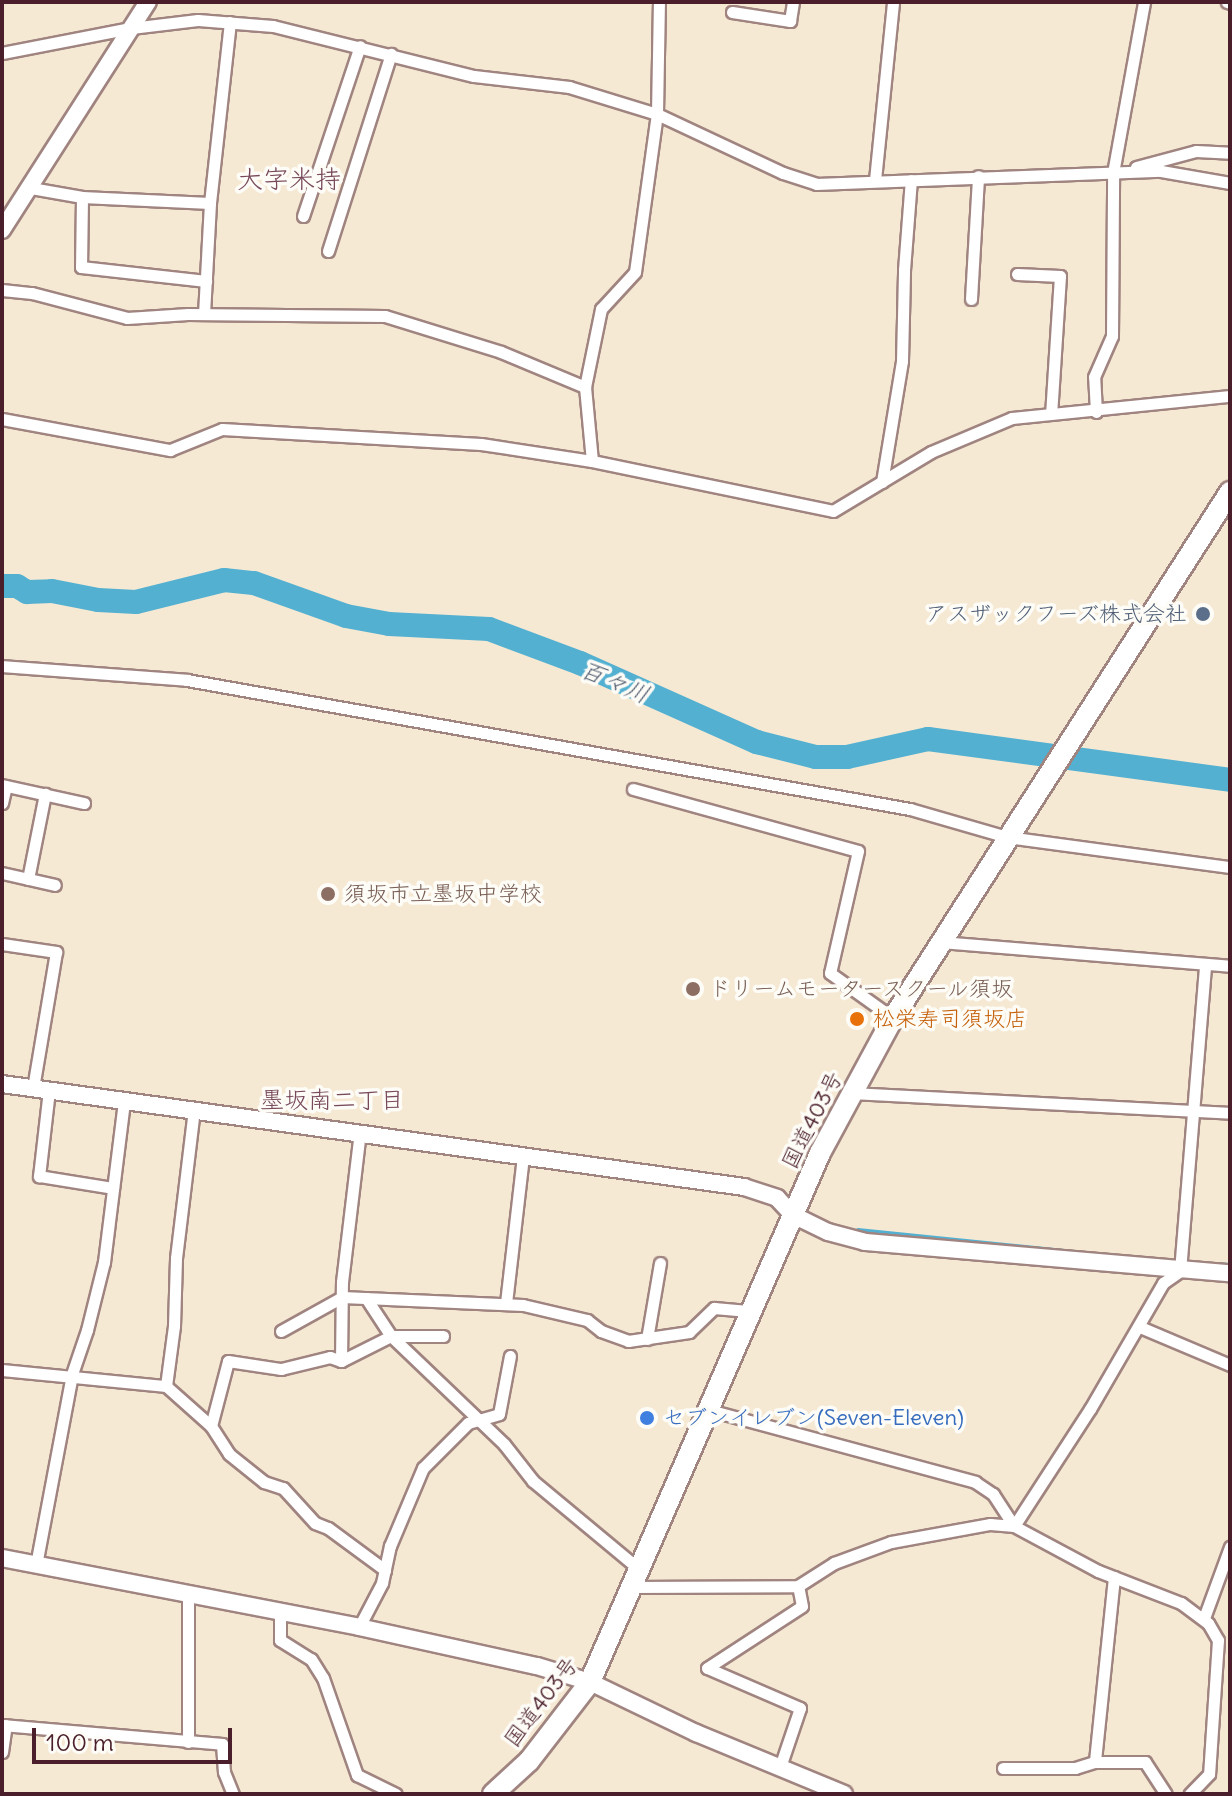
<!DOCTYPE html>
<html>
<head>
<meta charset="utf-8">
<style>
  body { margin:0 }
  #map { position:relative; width:1232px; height:1796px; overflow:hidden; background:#f6e9d4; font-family:Delius,"Klee One",sans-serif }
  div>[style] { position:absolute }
  .stream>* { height:4px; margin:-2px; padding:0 2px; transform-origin:2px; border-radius:2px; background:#53b0d1 }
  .river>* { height:24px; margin:-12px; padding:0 12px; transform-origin:12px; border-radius:12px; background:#53b0d1 }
  .roads { filter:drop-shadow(2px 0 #a08480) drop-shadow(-2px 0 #a08480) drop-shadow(0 2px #a08480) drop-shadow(0 -2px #a08480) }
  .street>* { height:11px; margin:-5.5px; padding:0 5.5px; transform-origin:5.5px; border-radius:5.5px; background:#fff }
  .secondary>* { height:16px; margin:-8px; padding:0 8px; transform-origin:8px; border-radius:8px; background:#fff }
  .highway>* { height:20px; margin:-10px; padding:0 10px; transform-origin:10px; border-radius:10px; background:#fff }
  .dots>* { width:22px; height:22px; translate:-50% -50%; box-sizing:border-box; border:4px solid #fdfcf7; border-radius:50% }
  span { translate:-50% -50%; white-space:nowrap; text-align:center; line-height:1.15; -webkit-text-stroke:7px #fdfcf7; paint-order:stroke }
  .service-label { font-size:22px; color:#4e5e75 }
  .right { translate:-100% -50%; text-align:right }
  .education-label { font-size:22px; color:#785e54 }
  .left { translate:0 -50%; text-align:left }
  .food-label { font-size:22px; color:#c56008 }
  .street-label { font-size:22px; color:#4a1f2b }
  .shop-label { font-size:22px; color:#366cbe }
  .water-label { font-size:24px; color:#4e596d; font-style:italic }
  .neighbourhood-label { font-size:24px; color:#77495b }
  .quarter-label { font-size:26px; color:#77495b }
  .frame { position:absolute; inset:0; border:4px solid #4a1f2b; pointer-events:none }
  .scale { position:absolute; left:32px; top:1728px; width:200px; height:36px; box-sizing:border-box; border:4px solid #4a1f2b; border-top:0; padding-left:10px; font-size:24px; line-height:28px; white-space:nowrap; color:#4a1f2b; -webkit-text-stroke:6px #fdfcf7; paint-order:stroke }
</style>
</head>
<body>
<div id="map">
  <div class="stream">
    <div style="left:858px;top:1230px;width:229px;rotate:5.8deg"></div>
    <div style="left:1219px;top:1264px;width:11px;rotate:5deg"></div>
  </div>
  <div class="river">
    <div style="left:2px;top:586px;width:15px"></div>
    <div style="left:17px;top:586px;width:12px;rotate:31deg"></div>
    <div style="left:27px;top:592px;width:25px;rotate:-2deg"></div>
    <div style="left:52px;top:591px;width:47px;rotate:11.1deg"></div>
    <div style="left:98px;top:600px;width:38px;rotate:3deg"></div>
    <div style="left:136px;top:602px;width:91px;rotate:-14deg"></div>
    <div style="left:224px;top:580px;width:30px;rotate:6deg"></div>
    <div style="left:254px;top:583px;width:98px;rotate:19.7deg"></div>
    <div style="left:346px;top:616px;width:44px;rotate:10.5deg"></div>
    <div style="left:389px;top:624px;width:100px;rotate:2.9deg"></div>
    <div style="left:489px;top:629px;width:97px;rotate:20.5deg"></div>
    <div style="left:580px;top:663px;width:194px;rotate:24.1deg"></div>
    <div style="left:757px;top:742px;width:61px;rotate:14.3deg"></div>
    <div style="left:816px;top:757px;width:31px"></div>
    <div style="left:847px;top:757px;width:83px;rotate:-12.5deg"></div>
    <div style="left:928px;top:739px;width:305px;rotate:7.7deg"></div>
  </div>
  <div class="roads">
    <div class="street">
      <div style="left:1227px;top:2px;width:3px;rotate:18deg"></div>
      <div style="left:732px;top:12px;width:59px;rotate:8.8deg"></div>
      <div style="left:790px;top:21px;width:19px;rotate:-81deg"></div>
      <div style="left:2px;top:53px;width:131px;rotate:-11deg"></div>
      <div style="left:131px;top:28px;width:67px;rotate:-6.8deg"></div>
      <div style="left:198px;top:20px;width:75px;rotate:4.6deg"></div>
      <div style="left:273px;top:26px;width:207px;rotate:14deg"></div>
      <div style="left:474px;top:76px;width:96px;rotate:6.6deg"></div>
      <div style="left:569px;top:87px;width:92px;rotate:17.1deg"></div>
      <div style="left:657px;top:114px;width:139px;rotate:25.1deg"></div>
      <div style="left:783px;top:173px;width:35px;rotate:18deg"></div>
      <div style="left:816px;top:184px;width:345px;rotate:-2.2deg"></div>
      <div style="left:1161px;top:171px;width:70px;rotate:9.9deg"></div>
      <div style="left:1136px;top:167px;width:62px;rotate:-14.9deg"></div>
      <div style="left:1196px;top:151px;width:34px;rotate:3deg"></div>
      <div style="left:875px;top:180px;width:179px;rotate:-84.2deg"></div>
      <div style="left:31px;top:188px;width:52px;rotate:10deg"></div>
      <div style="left:82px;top:197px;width:128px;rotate:2.7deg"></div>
      <div style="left:82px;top:197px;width:70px;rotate:90.8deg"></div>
      <div style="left:81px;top:267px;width:126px;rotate:6.4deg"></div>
      <div style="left:303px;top:216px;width:179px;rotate:-71.5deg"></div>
      <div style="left:328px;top:251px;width:207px;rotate:-72.3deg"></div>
      <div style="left:1017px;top:274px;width:43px;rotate:2.7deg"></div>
      <div style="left:1060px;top:276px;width:138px;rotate:93.7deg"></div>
      <div style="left:2px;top:290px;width:30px;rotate:6deg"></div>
      <div style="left:32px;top:293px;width:98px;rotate:14.7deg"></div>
      <div style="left:127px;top:318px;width:61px;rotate:-3.8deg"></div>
      <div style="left:188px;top:314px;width:197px;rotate:0.6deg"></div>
      <div style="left:385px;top:316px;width:121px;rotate:17.2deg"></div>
      <div style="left:501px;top:352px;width:91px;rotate:22.6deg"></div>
      <div style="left:971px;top:299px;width:123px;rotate:-86.7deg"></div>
      <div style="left:204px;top:314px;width:111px;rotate:-86.9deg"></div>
      <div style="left:210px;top:203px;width:182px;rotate:-83.7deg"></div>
      <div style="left:1096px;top:412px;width:35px;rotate:-93deg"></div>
      <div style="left:1094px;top:377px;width:45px;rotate:-66.3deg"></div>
      <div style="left:1112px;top:336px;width:163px;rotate:-89.6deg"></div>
      <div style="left:1113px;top:173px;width:174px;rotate:-79.7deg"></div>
      <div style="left:2px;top:419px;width:171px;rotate:10.5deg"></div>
      <div style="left:170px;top:450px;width:56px;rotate:-22deg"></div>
      <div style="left:222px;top:429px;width:259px;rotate:3.3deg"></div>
      <div style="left:481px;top:444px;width:112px;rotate:8.7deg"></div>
      <div style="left:592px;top:461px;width:246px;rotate:11.7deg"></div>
      <div style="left:833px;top:511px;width:114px;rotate:-31deg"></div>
      <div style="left:931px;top:452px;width:88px;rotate:-22.8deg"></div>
      <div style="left:1012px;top:418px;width:219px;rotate:-5.8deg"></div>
      <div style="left:592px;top:461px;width:74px;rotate:-95.4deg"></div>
      <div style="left:585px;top:387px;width:80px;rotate:-78.4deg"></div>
      <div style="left:601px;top:309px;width:50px;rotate:-47.4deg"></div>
      <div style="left:635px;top:272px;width:160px;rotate:-82.1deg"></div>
      <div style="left:657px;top:114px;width:112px;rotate:-89deg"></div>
      <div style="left:882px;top:482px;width:123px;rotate:-80.6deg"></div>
      <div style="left:902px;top:361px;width:91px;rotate:-88.7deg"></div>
      <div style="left:904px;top:270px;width:90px;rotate:-85.6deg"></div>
      <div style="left:2px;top:666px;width:186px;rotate:4.3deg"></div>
      <div style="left:187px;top:680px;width:734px;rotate:10.12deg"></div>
      <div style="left:910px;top:809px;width:101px;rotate:16.1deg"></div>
      <div style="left:1007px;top:837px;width:225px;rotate:7.7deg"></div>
      <div style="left:2px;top:785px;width:84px;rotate:12.4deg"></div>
      <div style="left:633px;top:789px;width:233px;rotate:15.4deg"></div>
      <div style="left:858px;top:851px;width:125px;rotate:102.9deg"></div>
      <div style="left:830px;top:973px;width:77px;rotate:35.5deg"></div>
      <div style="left:2px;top:803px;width:17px;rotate:-77deg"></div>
      <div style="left:2px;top:873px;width:54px;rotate:12.8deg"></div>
      <div style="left:28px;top:879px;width:87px;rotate:-78.7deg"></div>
      <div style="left:940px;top:942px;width:291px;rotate:4.7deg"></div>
      <div style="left:2px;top:944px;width:55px;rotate:8.4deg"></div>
      <div style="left:56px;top:952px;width:138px;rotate:99.6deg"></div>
      <div style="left:49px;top:1090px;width:87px;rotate:96.6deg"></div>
      <div style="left:39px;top:1176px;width:75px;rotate:9.2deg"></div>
      <div style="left:852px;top:1093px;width:379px;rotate:3deg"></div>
      <div style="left:366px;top:1298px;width:45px;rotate:56.7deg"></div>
      <div style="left:391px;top:1336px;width:156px;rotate:43.7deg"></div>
      <div style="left:504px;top:1444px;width:47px;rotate:51.9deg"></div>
      <div style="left:533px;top:1481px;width:138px;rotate:39.7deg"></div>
      <div style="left:506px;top:1303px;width:149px;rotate:-83.4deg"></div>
      <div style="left:1140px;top:1327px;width:98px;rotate:22.9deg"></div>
      <div style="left:281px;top:1331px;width:70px;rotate:-29.1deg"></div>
      <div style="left:342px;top:1297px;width:181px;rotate:2.5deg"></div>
      <div style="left:523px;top:1305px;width:66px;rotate:13.2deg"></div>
      <div style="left:587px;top:1320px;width:18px;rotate:38deg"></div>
      <div style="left:601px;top:1331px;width:29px;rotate:20deg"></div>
      <div style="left:628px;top:1341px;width:62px;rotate:-8.4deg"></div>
      <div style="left:689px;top:1332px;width:35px;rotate:-44deg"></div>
      <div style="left:714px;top:1308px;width:37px;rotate:5deg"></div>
      <div style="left:647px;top:1339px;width:77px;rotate:-80.3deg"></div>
      <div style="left:341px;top:1361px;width:79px;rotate:-89.3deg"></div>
      <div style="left:342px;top:1282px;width:151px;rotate:-83.2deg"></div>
      <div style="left:2px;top:1370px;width:165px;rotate:5.6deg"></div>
      <div style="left:166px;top:1386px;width:60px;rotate:41.6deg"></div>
      <div style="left:211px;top:1426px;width:33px;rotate:57deg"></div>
      <div style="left:229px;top:1454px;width:45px;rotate:38.7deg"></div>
      <div style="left:264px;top:1482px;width:20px;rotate:18deg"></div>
      <div style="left:283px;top:1488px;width:47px;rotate:47.6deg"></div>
      <div style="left:315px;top:1523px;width:14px;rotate:21deg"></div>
      <div style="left:328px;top:1528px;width:71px;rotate:36.4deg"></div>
      <div style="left:166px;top:1386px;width:61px;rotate:-82.4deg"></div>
      <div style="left:174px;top:1326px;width:68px;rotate:-88.3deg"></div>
      <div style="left:176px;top:1258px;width:149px;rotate:-83.1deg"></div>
      <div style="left:709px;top:1410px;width:276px;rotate:15.1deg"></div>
      <div style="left:975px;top:1482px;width:22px;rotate:34deg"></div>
      <div style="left:993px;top:1494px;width:38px;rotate:57deg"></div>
      <div style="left:211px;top:1426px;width:67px;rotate:-75.3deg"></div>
      <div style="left:228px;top:1361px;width:54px;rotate:8.6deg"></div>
      <div style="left:281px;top:1369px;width:50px;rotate:-13.8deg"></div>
      <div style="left:330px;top:1357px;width:12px;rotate:20deg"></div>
      <div style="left:341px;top:1361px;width:56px;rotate:-26.6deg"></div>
      <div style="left:391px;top:1336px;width:52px"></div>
      <div style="left:1014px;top:1526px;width:140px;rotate:-57deg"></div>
      <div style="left:1090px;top:1409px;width:146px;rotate:-59.9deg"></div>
      <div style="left:1163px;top:1283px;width:21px;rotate:-35deg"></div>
      <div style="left:1180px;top:1271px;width:307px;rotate:-85.3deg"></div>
      <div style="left:36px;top:1565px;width:194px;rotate:-79.3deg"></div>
      <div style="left:72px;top:1374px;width:46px;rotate:-71.2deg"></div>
      <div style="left:87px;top:1330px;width:70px;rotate:-76deg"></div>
      <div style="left:104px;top:1262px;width:162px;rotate:-82.9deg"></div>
      <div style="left:1114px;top:1577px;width:186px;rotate:95.9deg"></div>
      <div style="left:1095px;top:1762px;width:50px"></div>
      <div style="left:1145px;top:1762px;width:38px;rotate:57deg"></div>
      <div style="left:631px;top:1587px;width:167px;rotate:-0.3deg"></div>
      <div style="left:798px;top:1586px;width:43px;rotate:-32.6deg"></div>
      <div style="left:834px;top:1563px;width:61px;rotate:-20.2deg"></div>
      <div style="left:891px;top:1542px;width:101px;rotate:-10.3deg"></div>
      <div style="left:990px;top:1524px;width:24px;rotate:5deg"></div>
      <div style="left:1014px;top:1526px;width:95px;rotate:28.2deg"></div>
      <div style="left:1098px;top:1571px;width:89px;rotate:21.1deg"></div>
      <div style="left:1181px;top:1603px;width:34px;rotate:37deg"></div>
      <div style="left:1208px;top:1623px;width:20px;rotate:60deg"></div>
      <div style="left:1218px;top:1640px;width:134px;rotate:93.8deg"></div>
      <div style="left:1209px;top:1774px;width:28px;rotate:134deg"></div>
      <div style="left:188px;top:1595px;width:147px;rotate:90deg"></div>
      <div style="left:280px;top:1612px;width:28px;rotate:90deg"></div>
      <div style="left:280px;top:1640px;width:36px;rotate:32deg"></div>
      <div style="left:311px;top:1659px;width:22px;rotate:58deg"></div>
      <div style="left:323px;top:1678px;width:103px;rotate:70.7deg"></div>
      <div style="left:357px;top:1775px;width:43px;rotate:26deg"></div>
      <div style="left:1204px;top:1618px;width:76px;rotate:-69.9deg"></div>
      <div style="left:359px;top:1627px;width:50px;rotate:-62.4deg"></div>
      <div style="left:382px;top:1583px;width:38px;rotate:-78deg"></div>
      <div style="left:390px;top:1546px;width:85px;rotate:-67.1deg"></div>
      <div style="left:423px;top:1468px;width:64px;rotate:-45deg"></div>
      <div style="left:468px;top:1423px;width:32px;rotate:-16deg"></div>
      <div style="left:499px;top:1414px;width:59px;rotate:-79.3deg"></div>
      <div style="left:2px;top:1725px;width:221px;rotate:4.9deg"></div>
      <div style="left:222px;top:1744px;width:28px;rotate:86deg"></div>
      <div style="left:224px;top:1772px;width:24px;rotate:68deg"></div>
      <div style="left:2px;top:1752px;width:27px;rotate:-82deg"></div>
      <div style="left:780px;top:1767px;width:62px;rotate:-71.3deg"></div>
      <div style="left:800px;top:1708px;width:101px;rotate:-156.7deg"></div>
      <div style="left:707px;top:1668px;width:113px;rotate:-33.1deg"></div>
      <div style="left:802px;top:1606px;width:20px;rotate:-101deg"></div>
      <div style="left:1003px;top:1768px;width:72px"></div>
      <div style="left:1075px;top:1768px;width:21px;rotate:-17deg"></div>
    </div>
    <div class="secondary">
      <div style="left:2px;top:230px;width:271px;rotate:-57.4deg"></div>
      <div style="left:2px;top:1084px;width:749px;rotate:7.9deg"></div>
      <div style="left:744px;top:1187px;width:35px;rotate:18deg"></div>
      <div style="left:777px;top:1198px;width:23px;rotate:47deg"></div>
      <div style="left:793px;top:1215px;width:39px;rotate:26deg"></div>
      <div style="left:828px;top:1232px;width:38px;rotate:15deg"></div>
      <div style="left:865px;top:1242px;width:366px;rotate:4.9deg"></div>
      <div style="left:2px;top:1558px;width:364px;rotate:10.9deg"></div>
      <div style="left:359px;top:1627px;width:182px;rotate:12.4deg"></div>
      <div style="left:537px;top:1666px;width:55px;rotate:16.8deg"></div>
      <div style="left:590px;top:1682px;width:118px;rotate:25.7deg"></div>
      <div style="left:696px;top:1733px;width:160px;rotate:22.4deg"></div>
    </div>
    <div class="highway">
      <div style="left:493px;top:1794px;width:49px;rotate:-42.5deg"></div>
      <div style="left:529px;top:1761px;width:100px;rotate:-52.3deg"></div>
      <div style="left:590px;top:1682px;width:577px;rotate:-66.5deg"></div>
      <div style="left:820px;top:1153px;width:153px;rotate:-61.6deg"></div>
      <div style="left:893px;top:1018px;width:625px;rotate:-57.35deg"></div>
    </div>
  </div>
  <div class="dots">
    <div style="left:1203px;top:614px;background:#5c6f8a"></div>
    <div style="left:328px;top:894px;background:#8d6e63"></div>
    <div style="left:693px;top:989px;background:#8d6e63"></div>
    <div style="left:857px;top:1019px;background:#e8710a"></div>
    <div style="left:647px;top:1418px;background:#3f7fe0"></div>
  </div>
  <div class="service-label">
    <span class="right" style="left:1187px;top:614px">アスザックフーズ株式会社</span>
  </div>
  <div class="education-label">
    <span class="left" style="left:344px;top:894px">須坂市立墨坂中学校</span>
    <span class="left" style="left:709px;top:989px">ドリームモータースクール須坂</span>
  </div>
  <div class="food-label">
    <span class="left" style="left:873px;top:1019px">松栄寿司須坂店</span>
  </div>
  <div class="street-label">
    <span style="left:812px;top:1120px;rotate:-63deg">国道403号</span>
    <span style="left:541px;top:1702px;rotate:-53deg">国道403号</span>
  </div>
  <div class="shop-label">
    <span class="left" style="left:663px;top:1418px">セブンイレブン(Seven-Eleven)</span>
  </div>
  <div class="water-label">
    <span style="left:615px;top:682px;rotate:23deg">百々川</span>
  </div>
  <div class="neighbourhood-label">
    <span style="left:332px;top:1100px">墨坂南二丁目</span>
  </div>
  <div class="quarter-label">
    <span style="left:289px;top:179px">大字米持</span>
  </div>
  <div class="frame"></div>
  <div class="scale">100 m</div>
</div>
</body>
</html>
